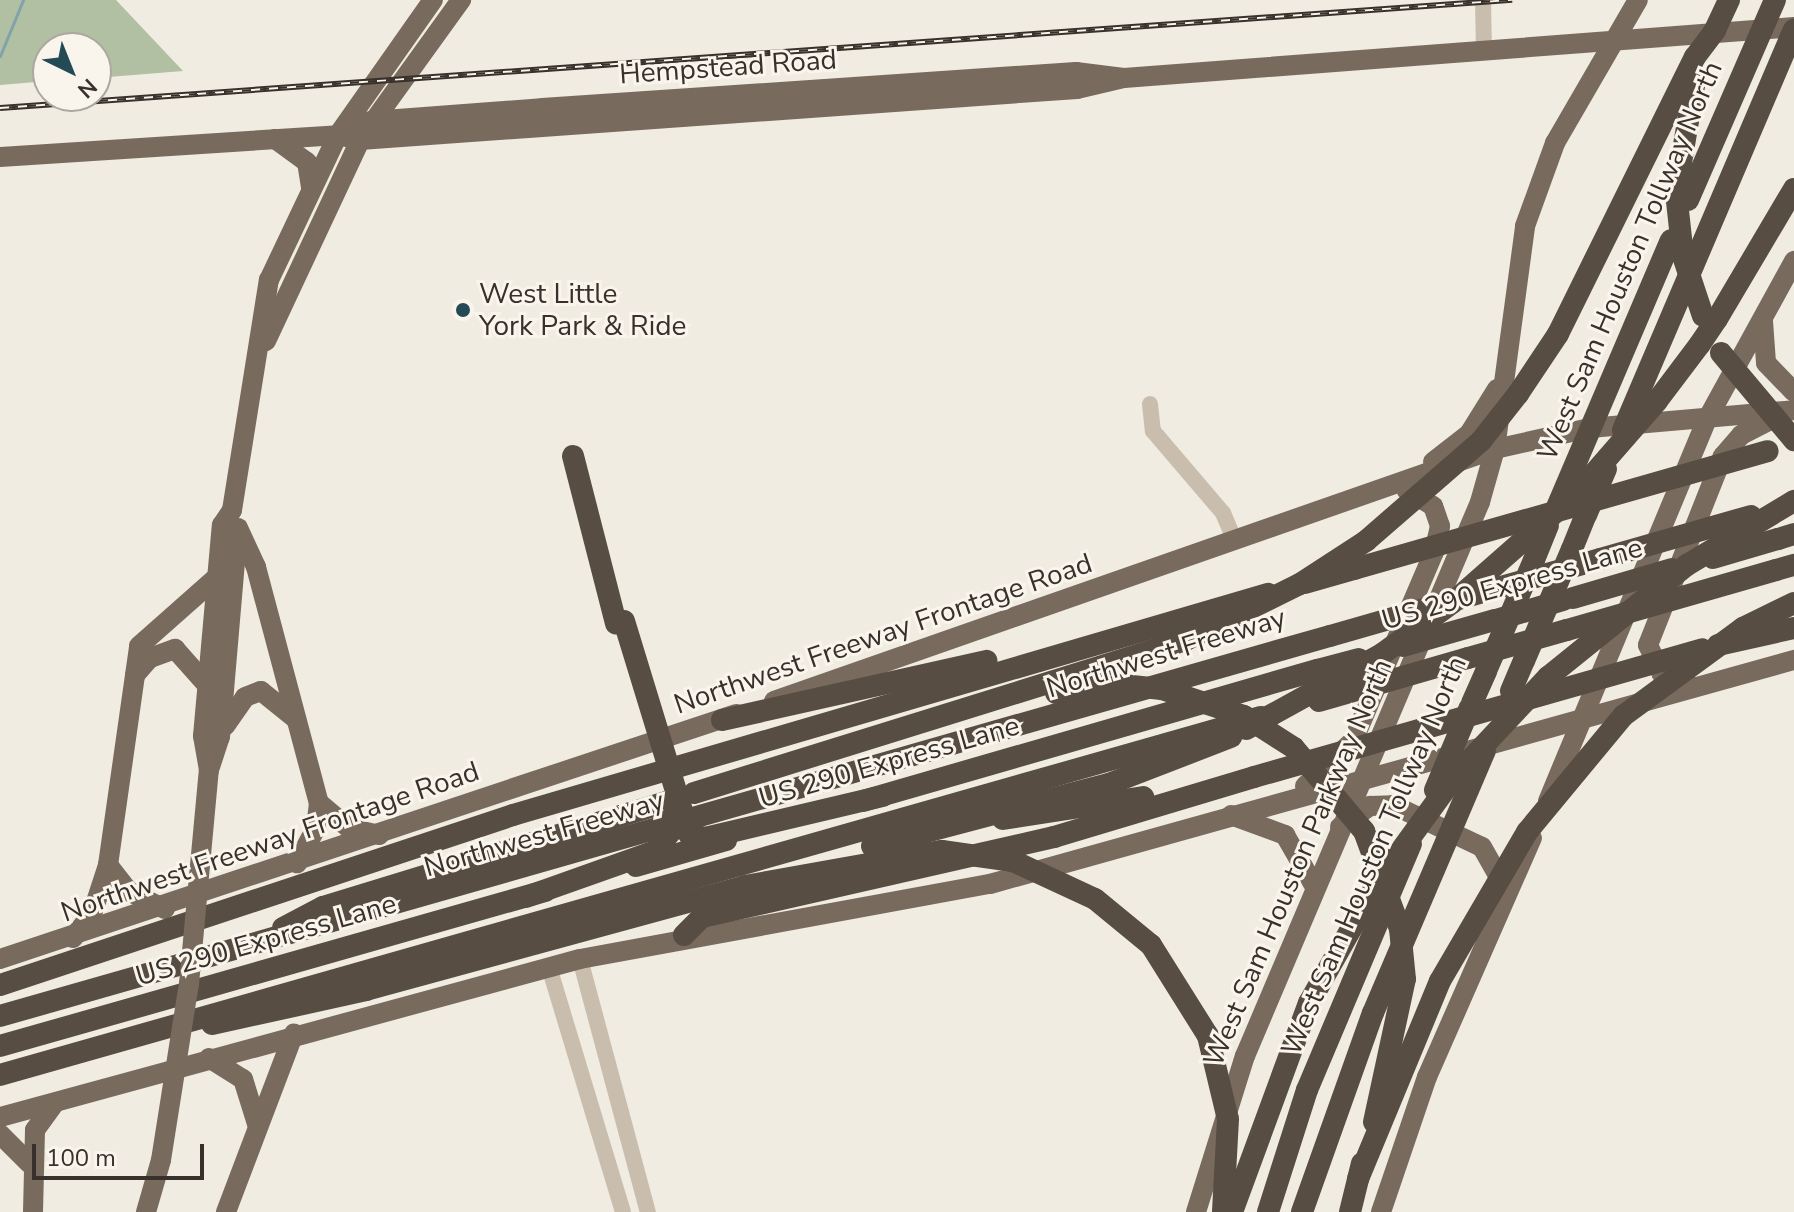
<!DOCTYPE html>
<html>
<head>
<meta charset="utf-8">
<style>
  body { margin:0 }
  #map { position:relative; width:1794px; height:1212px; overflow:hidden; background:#f1ece1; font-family:"Nunito Sans",sans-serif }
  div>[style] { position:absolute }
  .green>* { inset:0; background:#b1bfa2 }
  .stream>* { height:3px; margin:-1.5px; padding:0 1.5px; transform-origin:1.5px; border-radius:1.5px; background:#82a3ac }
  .minor>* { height:16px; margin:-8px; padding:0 8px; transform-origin:8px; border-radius:8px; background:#c9beae }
  .major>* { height:20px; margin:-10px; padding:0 10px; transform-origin:10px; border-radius:10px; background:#786b5e }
  .highway>* { height:22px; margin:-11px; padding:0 11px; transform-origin:11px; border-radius:11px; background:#584d43 }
  .rail>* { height:6px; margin-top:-3px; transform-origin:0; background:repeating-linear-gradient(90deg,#f9f5ed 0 9px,#38312b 0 18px); box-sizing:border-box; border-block:2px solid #38312b }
  .major-bridge>* { height:20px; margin:-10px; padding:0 10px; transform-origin:10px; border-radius:10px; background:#786b5e }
  .highway-bridge>* { height:22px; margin:-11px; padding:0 11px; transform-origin:11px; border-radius:11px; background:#584d43 }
  .dots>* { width:22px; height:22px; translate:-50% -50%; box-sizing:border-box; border:4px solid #f9f5ed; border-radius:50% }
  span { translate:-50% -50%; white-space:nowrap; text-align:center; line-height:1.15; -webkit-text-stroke:6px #f9f5ed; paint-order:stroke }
  .street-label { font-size:28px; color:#38312b }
  .poi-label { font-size:28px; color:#38312b }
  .left { translate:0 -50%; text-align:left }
  .north { position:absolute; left:32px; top:32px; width:80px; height:80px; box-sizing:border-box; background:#f9f5ed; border:2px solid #aca79f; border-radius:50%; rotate:137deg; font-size:22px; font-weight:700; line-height:32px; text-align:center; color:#38312b }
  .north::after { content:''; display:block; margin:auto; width:28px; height:36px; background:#244a56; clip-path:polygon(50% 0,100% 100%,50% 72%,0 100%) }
  .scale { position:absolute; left:32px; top:1144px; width:172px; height:36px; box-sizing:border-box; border:4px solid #38312b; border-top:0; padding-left:10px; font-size:24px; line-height:28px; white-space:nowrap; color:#38312b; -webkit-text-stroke:6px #f9f5ed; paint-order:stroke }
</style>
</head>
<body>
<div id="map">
  <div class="green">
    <div style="clip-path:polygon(0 0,116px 0,183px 71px,96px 78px,96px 48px,48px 48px,48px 81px,0 85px)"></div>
  </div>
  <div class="stream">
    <div style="left:0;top:56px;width:61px;rotate:-67.7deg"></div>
  </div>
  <div class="minor">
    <div style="left:1483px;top:0;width:52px;rotate:88.9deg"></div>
    <div style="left:1150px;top:404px;width:27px;rotate:84deg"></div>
    <div style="left:1153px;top:431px;width:108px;rotate:49.5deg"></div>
    <div style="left:1223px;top:513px;width:26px;rotate:67deg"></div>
    <div style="left:580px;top:959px;width:262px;rotate:75deg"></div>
    <div style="left:549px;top:967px;width:256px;rotate:73.2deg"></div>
  </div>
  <div class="major">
    <div style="left:338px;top:135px;width:36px;rotate:-23deg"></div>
    <div style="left:371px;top:121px;width:171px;rotate:-4.3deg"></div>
    <div style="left:542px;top:108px;width:535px;rotate:-3.86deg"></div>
    <div style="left:1076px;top:72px;width:48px;rotate:7.1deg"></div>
    <div style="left:275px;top:139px;width:39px;rotate:36deg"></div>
    <div style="left:307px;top:162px;width:25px;rotate:81deg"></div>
    <div style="left:0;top:157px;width:339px;rotate:-3.7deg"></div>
    <div style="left:338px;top:135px;width:23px;rotate:13deg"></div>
    <div style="left:360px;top:140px;width:719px;rotate:-4.07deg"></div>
    <div style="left:1077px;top:89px;width:48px;rotate:-13.2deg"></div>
    <div style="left:1124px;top:78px;width:672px;rotate:-4.35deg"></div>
    <div style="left:1763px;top:321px;width:42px;rotate:85.9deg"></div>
    <div style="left:1766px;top:363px;width:40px;rotate:46deg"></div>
    <div style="left:266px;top:341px;width:222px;rotate:-64.9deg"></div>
    <div style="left:360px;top:140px;width:173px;rotate:-54.2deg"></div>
    <div style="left:1433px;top:462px;width:46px;rotate:-37.9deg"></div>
    <div style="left:1469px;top:434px;width:53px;rotate:-58.1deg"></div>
    <div style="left:238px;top:528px;width:43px;rotate:65.2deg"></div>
    <div style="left:256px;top:567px;width:244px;rotate:75.1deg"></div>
    <div style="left:319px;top:803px;width:25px;rotate:97deg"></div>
    <div style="left:316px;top:828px;width:40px;rotate:118deg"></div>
    <div style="left:135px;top:675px;width:23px;rotate:-49deg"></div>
    <div style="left:150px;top:658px;width:27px;rotate:-20deg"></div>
    <div style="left:175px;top:649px;width:50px;rotate:48.3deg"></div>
    <div style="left:1687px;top:683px;width:27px;rotate:-160deg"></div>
    <div style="left:1662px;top:674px;width:32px;rotate:-116deg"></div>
    <div style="left:1648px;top:645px;width:203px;rotate:-68.4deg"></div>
    <div style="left:1723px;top:456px;width:28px;rotate:-49deg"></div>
    <div style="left:1741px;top:435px;width:34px;rotate:-27deg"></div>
    <div style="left:774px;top:701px;width:764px;rotate:-19.27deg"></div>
    <div style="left:1495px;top:449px;width:97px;rotate:-12.5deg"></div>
    <div style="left:1590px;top:428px;width:205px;rotate:-5deg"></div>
    <div style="left:225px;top:726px;width:35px;rotate:-55deg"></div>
    <div style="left:245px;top:697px;width:17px;rotate:-21deg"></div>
    <div style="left:261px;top:691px;width:45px;rotate:38.7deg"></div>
    <div style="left:210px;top:767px;width:32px;rotate:-72deg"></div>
    <div style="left:220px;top:737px;width:209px;rotate:-85.1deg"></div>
    <div style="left:209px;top:770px;width:35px;rotate:-100deg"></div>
    <div style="left:203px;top:736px;width:212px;rotate:-84.9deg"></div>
    <div style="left:222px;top:525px;width:18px;rotate:-56deg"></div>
    <div style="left:232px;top:510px;width:233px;rotate:-80.9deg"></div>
    <div style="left:269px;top:280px;width:161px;rotate:-64.6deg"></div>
    <div style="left:338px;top:135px;width:165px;rotate:-54.9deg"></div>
    <div style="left:1305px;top:786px;width:66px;rotate:-43.2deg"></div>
    <div style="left:1353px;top:741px;width:206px;rotate:-66.8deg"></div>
    <div style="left:1434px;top:552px;width:27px;rotate:-77deg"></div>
    <div style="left:1440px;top:526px;width:21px;rotate:-109deg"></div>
    <div style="left:1433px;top:506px;width:31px;rotate:-149deg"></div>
    <div style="left:1548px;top:801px;width:409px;rotate:-67.4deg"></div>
    <div style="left:1705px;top:423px;width:185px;rotate:-61.2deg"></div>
    <div style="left:319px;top:803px;width:39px;rotate:40deg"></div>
    <div style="left:349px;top:828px;width:31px;rotate:13deg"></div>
    <div style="left:1231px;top:815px;width:58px;rotate:20.3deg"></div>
    <div style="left:1285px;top:835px;width:60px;rotate:60deg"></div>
    <div style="left:1340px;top:827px;width:37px;rotate:-35deg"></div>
    <div style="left:1370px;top:806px;width:23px;rotate:-2deg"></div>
    <div style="left:1393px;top:805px;width:98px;rotate:25.3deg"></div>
    <div style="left:1482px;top:847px;width:45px;rotate:60.6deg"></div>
    <div style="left:108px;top:865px;width:33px;rotate:52deg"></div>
    <div style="left:128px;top:891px;width:41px;rotate:25.9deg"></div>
    <div style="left:73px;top:938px;width:31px;rotate:-52deg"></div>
    <div style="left:92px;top:914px;width:52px;rotate:-71.9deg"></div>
    <div style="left:108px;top:865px;width:221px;rotate:-81.9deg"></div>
    <div style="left:139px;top:646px;width:106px;rotate:-41.5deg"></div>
    <div style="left:0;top:959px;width:776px;rotate:-18.41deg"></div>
    <div style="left:209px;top:1058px;width:40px;rotate:32deg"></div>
    <div style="left:243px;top:1079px;width:47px;rotate:72.7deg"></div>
    <div style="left:0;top:1117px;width:601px;rotate:-15.24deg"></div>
    <div style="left:580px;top:959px;width:417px;rotate:-10.4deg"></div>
    <div style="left:990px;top:884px;width:835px;rotate:-15.57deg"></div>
    <div style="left:0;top:1134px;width:42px;rotate:45deg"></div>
    <div style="left:33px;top:1212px;width:82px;rotate:-88.6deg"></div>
    <div style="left:35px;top:1130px;width:32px;rotate:-54deg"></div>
    <div style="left:146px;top:1212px;width:54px;rotate:-73.9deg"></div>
    <div style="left:226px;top:1212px;width:191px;rotate:-69.2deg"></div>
    <div style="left:1196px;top:1212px;width:164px;rotate:-72.6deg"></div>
    <div style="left:1245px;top:1056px;width:602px;rotate:-67.01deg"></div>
    <div style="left:1480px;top:502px;width:55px;rotate:-74.2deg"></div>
    <div style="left:1495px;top:449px;width:225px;rotate:-82.3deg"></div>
    <div style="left:1381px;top:1212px;width:143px;rotate:-71.2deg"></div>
    <div style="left:1427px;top:1077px;width:261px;rotate:-66.3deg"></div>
  </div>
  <div class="highway">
    <div style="left:1715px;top:30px;width:33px;rotate:-65deg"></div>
    <div style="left:1717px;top:319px;width:151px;rotate:-59.4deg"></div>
    <div style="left:1657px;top:401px;width:71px;rotate:-53deg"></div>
    <div style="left:573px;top:456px;width:173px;rotate:75.6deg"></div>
    <div style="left:1778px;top:539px;width:17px;rotate:-17deg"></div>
    <div style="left:1572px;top:549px;width:37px;rotate:-68deg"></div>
    <div style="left:1534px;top:560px;width:37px;rotate:-68deg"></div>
    <div style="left:1776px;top:570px;width:19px;rotate:-16deg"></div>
    <div style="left:1305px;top:583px;width:51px;rotate:-15.9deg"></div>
    <div style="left:1497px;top:588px;width:107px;rotate:-15.7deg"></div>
    <div style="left:1496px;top:620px;width:70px;rotate:-16.6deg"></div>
    <div style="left:1743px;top:628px;width:57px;rotate:-26.1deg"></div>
    <div style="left:1718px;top:645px;width:78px;rotate:-12.6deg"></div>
    <div style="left:1468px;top:658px;width:103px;rotate:-15.8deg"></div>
    <div style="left:1511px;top:691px;width:33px;rotate:-67deg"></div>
    <div style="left:1472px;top:703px;width:35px;rotate:-66deg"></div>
    <div style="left:722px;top:720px;width:271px;rotate:-12.6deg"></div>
    <div style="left:1109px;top:784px;width:131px;rotate:-21.1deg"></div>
    <div style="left:863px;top:801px;width:473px;rotate:-16.1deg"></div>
    <div style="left:1003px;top:819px;width:142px;rotate:-8.9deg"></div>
    <div style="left:636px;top:866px;width:94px;rotate:-16.1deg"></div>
    <div style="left:283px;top:928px;width:45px;rotate:-27.7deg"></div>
    <div style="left:323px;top:907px;width:375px;rotate:-17deg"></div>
    <div style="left:684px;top:935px;width:25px;rotate:-45deg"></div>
    <div style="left:702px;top:917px;width:361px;rotate:-12.8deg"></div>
    <div style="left:1054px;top:837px;width:209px;rotate:-16.7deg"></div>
    <div style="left:0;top:985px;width:540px;rotate:-18.33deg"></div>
    <div style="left:513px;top:815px;width:787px;rotate:-16.32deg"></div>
    <div style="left:0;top:1016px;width:1383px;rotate:-15.95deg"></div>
    <div style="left:212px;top:1024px;width:158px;rotate:-12.4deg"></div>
    <div style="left:366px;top:990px;width:393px;rotate:-15.3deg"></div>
    <div style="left:0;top:1046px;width:567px;rotate:-15.88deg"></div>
    <div style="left:0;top:1075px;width:1311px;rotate:-15.85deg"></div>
    <div style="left:1374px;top:1122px;width:146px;rotate:-77.8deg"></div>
    <div style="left:1232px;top:1212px;width:223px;rotate:-69.8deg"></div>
    <div style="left:1309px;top:1003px;width:133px;rotate:-60.4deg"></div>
    <div style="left:1268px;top:1212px;width:128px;rotate:-72.3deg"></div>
    <div style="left:1307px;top:1090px;width:267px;rotate:-67.1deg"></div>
    <div style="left:1350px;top:1212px;width:50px;rotate:-76.2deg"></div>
  </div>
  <div class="rail">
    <div style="left:0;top:108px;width:1516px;rotate:-4.09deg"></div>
  </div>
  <div class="major-bridge">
    <div style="left:1525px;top:226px;width:88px;rotate:-70.1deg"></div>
    <div style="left:1555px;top:143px;width:165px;rotate:-59.9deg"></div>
    <div style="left:161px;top:1160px;width:178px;rotate:-81deg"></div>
    <div style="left:189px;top:984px;width:215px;rotate:-84.7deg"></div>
  </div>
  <div class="highway-bridge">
    <div style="left:1695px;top:80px;width:114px;rotate:99.6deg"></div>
    <div style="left:1676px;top:192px;width:64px;rotate:83.8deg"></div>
    <div style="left:1683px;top:256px;width:63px;rotate:71.6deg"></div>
    <div style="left:1688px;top:200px;width:218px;rotate:-66.5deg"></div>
    <div style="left:1700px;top:344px;width:30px;rotate:-56deg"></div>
    <div style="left:1721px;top:353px;width:114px;rotate:50deg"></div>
    <div style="left:1623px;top:430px;width:435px;rotate:-66.9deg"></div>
    <div style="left:1557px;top:507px;width:290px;rotate:-66.9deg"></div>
    <div style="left:1586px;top:515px;width:50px;rotate:-66.5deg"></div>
    <div style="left:1713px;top:558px;width:68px;rotate:-16.3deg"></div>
    <div style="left:1600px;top:559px;width:157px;rotate:-15.9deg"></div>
    <div style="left:1354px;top:569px;width:430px;rotate:-15.9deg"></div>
    <div style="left:1573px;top:598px;width:103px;rotate:-16.3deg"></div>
    <div style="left:624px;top:621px;width:223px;rotate:73deg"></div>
    <div style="left:689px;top:834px;width:16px;rotate:14deg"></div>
    <div style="left:705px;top:838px;width:182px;rotate:-13.3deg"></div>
    <div style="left:1567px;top:630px;width:217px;rotate:-16deg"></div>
    <div style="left:1330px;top:636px;width:174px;rotate:-16deg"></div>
    <div style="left:1403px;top:646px;width:95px;rotate:-15.9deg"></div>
    <div style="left:1524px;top:661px;width:122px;rotate:-66.8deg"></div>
    <div style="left:1318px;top:670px;width:42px;rotate:-15deg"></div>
    <div style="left:1486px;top:671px;width:121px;rotate:-66.6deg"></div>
    <div style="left:1056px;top:693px;width:67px;rotate:-6.8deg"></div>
    <div style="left:1123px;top:685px;width:39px;rotate:6deg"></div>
    <div style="left:1162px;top:689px;width:86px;rotate:18.2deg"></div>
    <div style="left:1244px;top:716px;width:59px;rotate:32.6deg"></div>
    <div style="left:1294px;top:748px;width:109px;rotate:49.9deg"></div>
    <div style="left:1364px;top:831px;width:104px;rotate:69.8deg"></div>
    <div style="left:1400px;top:929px;width:50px;rotate:84.3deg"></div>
    <div style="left:1319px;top:701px;width:155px;rotate:-16.1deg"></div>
    <div style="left:1246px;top:729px;width:155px;rotate:-28.9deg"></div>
    <div style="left:1382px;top:654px;width:87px;rotate:-36.1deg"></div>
    <div style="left:1452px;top:603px;width:165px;rotate:-41.3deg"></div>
    <div style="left:1576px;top:494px;width:123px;rotate:-48.9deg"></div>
    <div style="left:1254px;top:777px;width:466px;rotate:-15.9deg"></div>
    <div style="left:1435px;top:790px;width:90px;rotate:-67.1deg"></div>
    <div style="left:694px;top:793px;width:515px;rotate:-17.27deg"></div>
    <div style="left:1186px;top:640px;width:127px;rotate:-26.2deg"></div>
    <div style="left:1300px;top:584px;width:79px;rotate:-33.1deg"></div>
    <div style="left:1366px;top:541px;width:152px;rotate:-41deg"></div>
    <div style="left:1481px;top:441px;width:60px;rotate:-51.8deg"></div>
    <div style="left:1518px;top:394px;width:72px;rotate:-56.3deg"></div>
    <div style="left:1558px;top:334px;width:309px;rotate:-63.7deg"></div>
    <div style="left:1695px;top:57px;width:34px;rotate:-53deg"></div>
    <div style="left:872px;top:846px;width:245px;rotate:-14.7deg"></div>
    <div style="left:1378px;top:882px;width:131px;rotate:-54deg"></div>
    <div style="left:1455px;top:776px;width:136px;rotate:-46.8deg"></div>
    <div style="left:1548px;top:677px;width:179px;rotate:-38.9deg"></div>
    <div style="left:1687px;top:565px;width:125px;rotate:-30.9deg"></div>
    <div style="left:745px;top:886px;width:200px;rotate:-10.1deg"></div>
    <div style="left:942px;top:851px;width:72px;rotate:8deg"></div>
    <div style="left:1013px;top:861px;width:90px;rotate:24.9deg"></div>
    <div style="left:1095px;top:899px;width:72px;rotate:39.4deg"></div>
    <div style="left:1151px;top:945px;width:107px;rotate:57.9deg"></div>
    <div style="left:1208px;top:1036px;width:85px;rotate:76.5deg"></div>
    <div style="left:1228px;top:1119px;width:93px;rotate:93.1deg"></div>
    <div style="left:526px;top:897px;width:138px;rotate:-19.5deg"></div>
    <div style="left:656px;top:851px;width:25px;rotate:-53deg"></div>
    <div style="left:671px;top:831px;width:26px;rotate:-101deg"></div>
    <div style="left:1358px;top:1179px;width:214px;rotate:-67.5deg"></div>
    <div style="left:1440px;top:981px;width:173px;rotate:-59.7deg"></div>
    <div style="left:1527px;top:832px;width:151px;rotate:-50.4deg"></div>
    <div style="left:1623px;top:716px;width:149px;rotate:-36.3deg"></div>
    <div style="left:1302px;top:1212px;width:211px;rotate:-70.4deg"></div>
    <div style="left:1373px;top:1013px;width:285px;rotate:-66.9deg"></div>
  </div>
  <div class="dots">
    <div style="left:463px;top:310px;background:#244a56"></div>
  </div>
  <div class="street-label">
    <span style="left:728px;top:67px;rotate:-4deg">Hempstead Road</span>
    <span style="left:1630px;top:261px;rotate:-67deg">West Sam Houston Tollway North</span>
    <span style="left:1512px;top:584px;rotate:-16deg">US 290 Express Lane</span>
    <span style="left:883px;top:634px;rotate:-19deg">Northwest Freeway Frontage Road</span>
    <span style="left:1166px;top:653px;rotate:-17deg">Northwest Freeway</span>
    <span style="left:889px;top:762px;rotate:-16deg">US 290 Express Lane</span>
    <span style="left:544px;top:834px;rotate:-16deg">Northwest Freeway</span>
    <span style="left:270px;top:842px;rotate:-19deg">Northwest Freeway Frontage Road</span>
    <span style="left:1374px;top:856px;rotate:-67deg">West Sam Houston Tollway North</span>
    <span style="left:1298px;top:863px;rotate:-67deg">West Sam Houston Parkway North</span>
    <span style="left:266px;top:940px;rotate:-16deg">US 290 Express Lane</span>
  </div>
  <div class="poi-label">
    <span class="left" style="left:479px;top:310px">West Little<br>York Park &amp; Ride</span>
  </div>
  <div class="north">N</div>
  <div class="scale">100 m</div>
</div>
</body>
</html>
